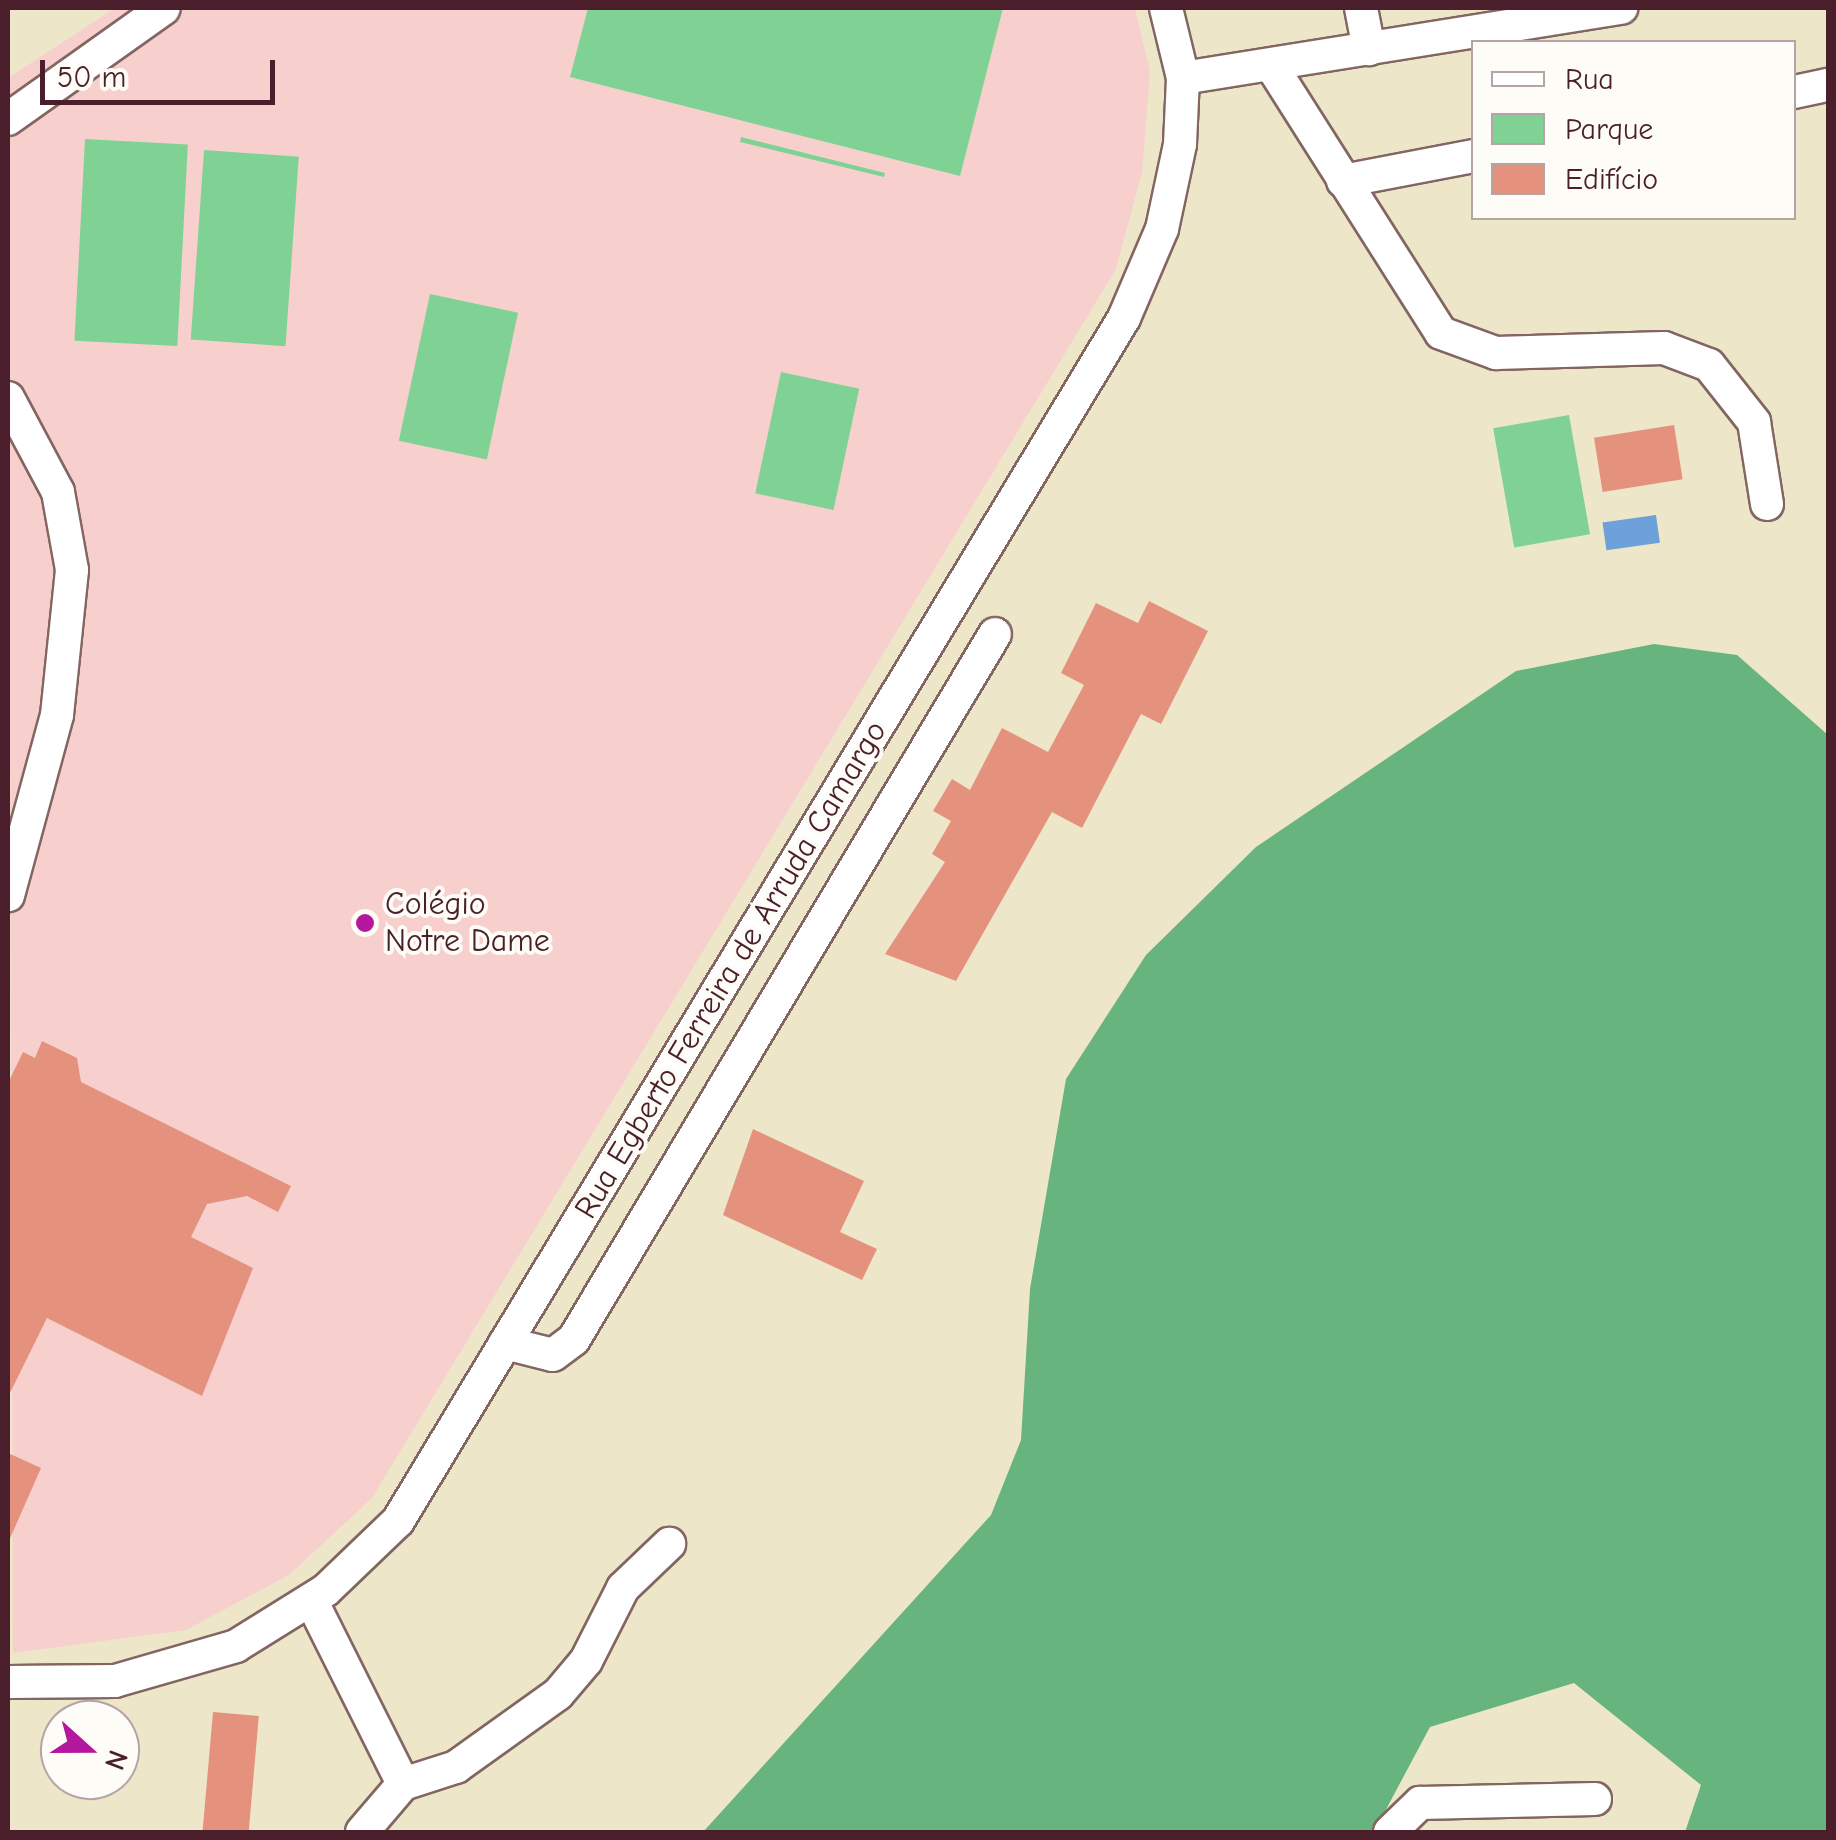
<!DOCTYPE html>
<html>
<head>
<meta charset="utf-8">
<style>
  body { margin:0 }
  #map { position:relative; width:1836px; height:1840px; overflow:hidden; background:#ede6c9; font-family:"Comic Neue",sans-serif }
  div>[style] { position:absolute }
  .built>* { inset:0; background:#f7d0ce }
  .green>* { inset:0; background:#7fd294; transform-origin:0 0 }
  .forest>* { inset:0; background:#67b47e }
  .water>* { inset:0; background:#6ea0d9; transform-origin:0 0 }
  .building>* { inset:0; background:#e4927e; transform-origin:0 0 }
  .roads { filter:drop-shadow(2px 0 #836562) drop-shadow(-2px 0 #836562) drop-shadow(0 2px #836562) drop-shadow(0 -2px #836562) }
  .minor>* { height:32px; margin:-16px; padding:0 16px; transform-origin:16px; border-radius:16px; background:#fff }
  .dots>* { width:28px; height:28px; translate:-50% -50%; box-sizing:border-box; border:5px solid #fdfcf7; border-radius:50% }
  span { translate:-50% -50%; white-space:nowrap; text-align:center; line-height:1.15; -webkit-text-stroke:8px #fdfcf7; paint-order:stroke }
  .poi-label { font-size:32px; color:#4a1f2b }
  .left { translate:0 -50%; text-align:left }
  .street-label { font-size:32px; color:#4a1f2b }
  .frame { position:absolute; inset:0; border:10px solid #4a1f2b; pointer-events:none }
  .legend { position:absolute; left:1471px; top:40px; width:325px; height:180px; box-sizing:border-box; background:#fdfcf7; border:2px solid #b5a4a5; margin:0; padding:12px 18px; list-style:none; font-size:30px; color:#4a1f2b }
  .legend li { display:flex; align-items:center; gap:20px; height:50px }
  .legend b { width:50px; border:2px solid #b5a4a5 }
  .north { position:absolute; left:40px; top:1700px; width:100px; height:100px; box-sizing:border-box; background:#fdfcf7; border:2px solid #b5a4a5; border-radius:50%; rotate:111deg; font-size:28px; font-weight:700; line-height:40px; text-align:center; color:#4a1f2b }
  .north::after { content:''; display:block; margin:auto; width:35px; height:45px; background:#b5179e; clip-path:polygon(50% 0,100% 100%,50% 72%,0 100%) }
  .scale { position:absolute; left:40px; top:60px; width:235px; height:45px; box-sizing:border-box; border:5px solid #4a1f2b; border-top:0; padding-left:12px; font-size:30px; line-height:35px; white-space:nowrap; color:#4a1f2b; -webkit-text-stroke:8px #fdfcf7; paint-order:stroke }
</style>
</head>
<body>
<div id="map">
  <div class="built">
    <div style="clip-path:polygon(115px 8px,1135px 8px,1150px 72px,1142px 172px,1116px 269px,372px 1498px,289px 1575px,186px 1630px,13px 1653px,8px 78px)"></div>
  </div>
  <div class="green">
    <div style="clip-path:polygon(588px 8px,1003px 8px,960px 176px,570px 77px)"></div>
    <div style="clip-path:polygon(741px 137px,885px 173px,884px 177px,740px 142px)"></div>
    <div style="left:85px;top:139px;width:103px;height:202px;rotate:3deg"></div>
    <div style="left:204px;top:150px;width:95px;height:190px;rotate:4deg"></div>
    <div style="left:430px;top:294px;width:90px;height:150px;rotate:12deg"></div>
    <div style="left:781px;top:372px;width:80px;height:124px;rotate:12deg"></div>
    <div style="left:1569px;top:415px;width:121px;height:77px;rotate:80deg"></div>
  </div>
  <div class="forest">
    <div style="clip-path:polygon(1654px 644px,1737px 655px,1828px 735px,1828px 1832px,1685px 1832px,1701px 1785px,1574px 1683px,1430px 1727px,1374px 1832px,703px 1832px,991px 1515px,1021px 1440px,1030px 1289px,1066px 1079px,1146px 955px,1256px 847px,1516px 671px)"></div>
  </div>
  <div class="water">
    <div style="left:1656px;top:515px;width:28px;height:54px;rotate:82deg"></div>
  </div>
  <div class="building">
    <div style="left:1674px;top:425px;width:55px;height:81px;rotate:81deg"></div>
    <div style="clip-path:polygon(1149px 601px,1208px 631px,1161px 724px,1141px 714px,1082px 828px,1052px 812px,956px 981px,885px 954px,945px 862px,932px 854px,951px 821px,933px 811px,952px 779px,970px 790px,1002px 728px,1048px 752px,1084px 685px,1061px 673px,1096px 603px,1138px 623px)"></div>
    <div style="clip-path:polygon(42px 1041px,77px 1058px,81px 1082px,291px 1186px,278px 1212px,247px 1196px,207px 1204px,191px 1237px,253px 1268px,202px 1396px,47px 1318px,8px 1397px,8px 1083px,23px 1052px,35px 1058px)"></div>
    <div style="clip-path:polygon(753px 1129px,864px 1181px,840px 1232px,877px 1249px,862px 1280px,723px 1215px)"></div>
    <div style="clip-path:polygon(8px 1453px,41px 1468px,8px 1543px)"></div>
    <div style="left:213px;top:1712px;width:46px;height:120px;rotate:5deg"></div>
  </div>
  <div class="roads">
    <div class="minor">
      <div style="left:1361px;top:8px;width:42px;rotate:79deg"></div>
      <div style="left:1271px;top:65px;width:317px;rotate:57.6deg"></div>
      <div style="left:1441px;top:333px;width:59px;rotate:20deg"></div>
      <div style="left:1496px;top:353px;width:168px;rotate:-1.7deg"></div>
      <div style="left:1664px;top:348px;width:48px;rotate:20.7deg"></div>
      <div style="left:1709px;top:365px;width:73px;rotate:51.7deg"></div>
      <div style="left:1754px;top:422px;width:83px;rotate:81deg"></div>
      <div style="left:1183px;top:78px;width:444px;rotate:-9.1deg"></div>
      <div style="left:1794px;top:92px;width:35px;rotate:-12deg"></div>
      <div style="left:8px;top:119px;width:191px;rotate:-35.4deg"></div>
      <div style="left:1343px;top:181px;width:133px;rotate:-10.8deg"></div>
      <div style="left:8px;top:398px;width:106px;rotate:62deg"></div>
      <div style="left:58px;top:492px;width:79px;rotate:79.8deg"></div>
      <div style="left:72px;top:570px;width:146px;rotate:95.9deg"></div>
      <div style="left:57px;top:715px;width:187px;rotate:105.2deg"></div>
      <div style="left:505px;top:1343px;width:49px;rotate:14deg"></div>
      <div style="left:553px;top:1355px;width:26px;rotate:-37deg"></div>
      <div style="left:574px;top:1339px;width:821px;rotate:-59.16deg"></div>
      <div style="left:311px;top:1600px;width:206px;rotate:63.4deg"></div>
      <div style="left:8px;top:1682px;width:107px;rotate:-0.5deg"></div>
      <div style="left:115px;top:1681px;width:126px;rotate:-16.1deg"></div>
      <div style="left:236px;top:1646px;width:106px;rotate:-31.9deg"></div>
      <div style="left:326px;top:1590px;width:100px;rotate:-43.8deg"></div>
      <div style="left:398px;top:1521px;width:1405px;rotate:-58.89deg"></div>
      <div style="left:1124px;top:318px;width:97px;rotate:-66.9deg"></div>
      <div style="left:1162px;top:229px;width:87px;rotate:-78deg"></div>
      <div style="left:1180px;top:144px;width:66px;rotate:-87.4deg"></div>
      <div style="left:1183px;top:78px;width:72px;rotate:-103.7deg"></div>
      <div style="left:362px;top:1832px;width:63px;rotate:-49.5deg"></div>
      <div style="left:403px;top:1784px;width:56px;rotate:-17.8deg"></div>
      <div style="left:456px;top:1767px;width:125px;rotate:-35.6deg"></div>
      <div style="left:558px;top:1694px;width:43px;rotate:-49.7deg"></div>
      <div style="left:586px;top:1661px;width:82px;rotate:-63.1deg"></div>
      <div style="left:623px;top:1588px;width:64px;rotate:-43.7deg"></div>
      <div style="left:1390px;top:1832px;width:42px;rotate:-44deg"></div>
      <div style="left:1420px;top:1803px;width:175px;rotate:-1.3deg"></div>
    </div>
  </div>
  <div class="dots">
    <div style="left:365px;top:923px;background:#b5179e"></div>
  </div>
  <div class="poi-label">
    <span class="left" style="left:385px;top:923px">Colégio<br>Notre Dame</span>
  </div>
  <div class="street-label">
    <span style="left:731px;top:970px;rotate:-59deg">Rua Egberto Ferreira de Arruda Camargo</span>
  </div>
  <div class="frame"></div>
  <ul class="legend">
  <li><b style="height:12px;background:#fff"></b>Rua</li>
  <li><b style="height:28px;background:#7fd294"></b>Parque</li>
  <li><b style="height:28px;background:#e4927e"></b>Edifício</li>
  </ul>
  <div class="north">N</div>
  <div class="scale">50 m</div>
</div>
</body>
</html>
